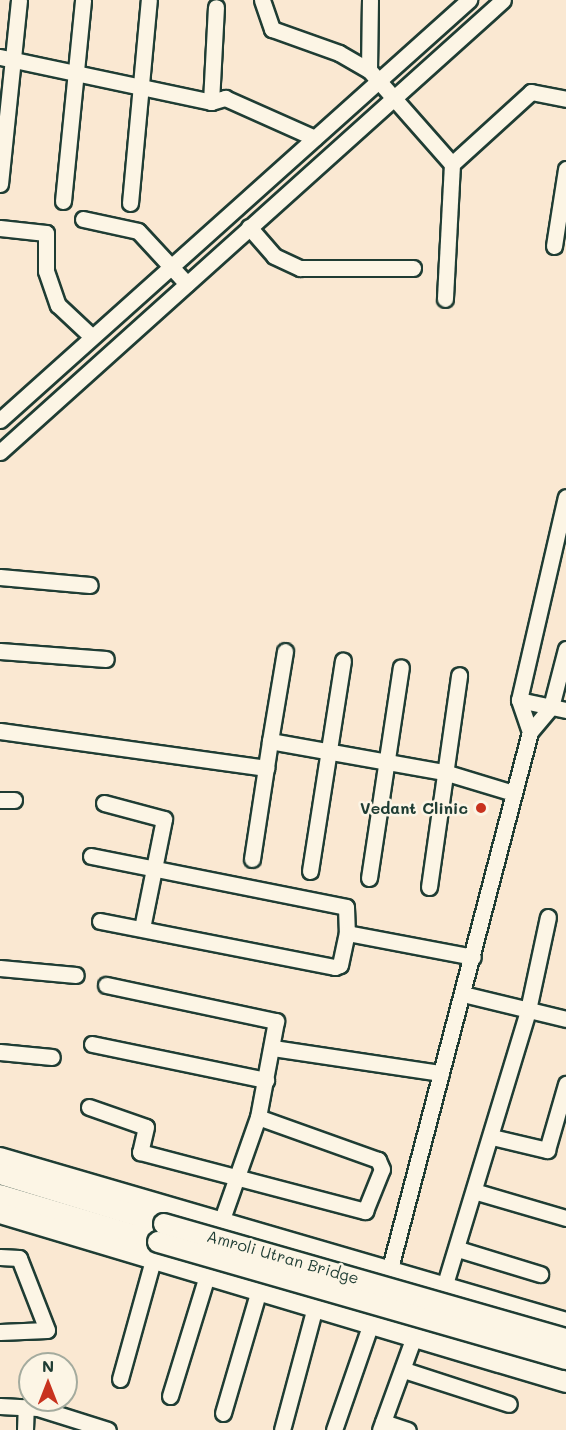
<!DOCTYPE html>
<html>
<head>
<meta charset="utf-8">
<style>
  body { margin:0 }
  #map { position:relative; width:566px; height:1430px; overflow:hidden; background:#fae8d2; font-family:Mali,sans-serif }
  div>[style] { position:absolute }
  .roads { filter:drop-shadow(2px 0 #1f3d34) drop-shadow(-2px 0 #1f3d34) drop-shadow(0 2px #1f3d34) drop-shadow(0 -2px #1f3d34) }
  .minor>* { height:15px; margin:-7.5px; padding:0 7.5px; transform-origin:7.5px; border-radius:7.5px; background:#fcf5e5 }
  .major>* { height:20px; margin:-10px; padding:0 10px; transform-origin:10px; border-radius:10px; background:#fcf5e5 }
  .bridges { filter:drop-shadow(2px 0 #1f3d34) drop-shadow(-2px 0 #1f3d34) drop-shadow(0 2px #1f3d34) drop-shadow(0 -2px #1f3d34) }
  .major-bridge>* { height:20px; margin:-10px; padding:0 10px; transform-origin:10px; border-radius:10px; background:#fcf5e5 }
  .dots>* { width:16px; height:16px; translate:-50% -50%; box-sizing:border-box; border:3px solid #fcf5e5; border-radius:50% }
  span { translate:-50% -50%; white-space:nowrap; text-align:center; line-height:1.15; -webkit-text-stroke:5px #fcf5e5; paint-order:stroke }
  .poi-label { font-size:16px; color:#1f3d34; font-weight:700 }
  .right { translate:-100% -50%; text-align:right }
  .street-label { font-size:16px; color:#1f3d34 }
  .north { position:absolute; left:18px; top:1352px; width:60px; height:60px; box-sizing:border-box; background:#fcf5e5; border:2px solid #a4ab9e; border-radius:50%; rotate:0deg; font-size:16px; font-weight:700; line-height:24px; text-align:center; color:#1f3d34 }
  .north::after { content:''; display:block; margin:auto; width:21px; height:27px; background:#c8321e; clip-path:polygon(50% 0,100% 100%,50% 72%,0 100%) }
</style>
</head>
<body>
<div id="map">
  <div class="roads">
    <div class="minor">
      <div style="left:262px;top:0;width:31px;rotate:71deg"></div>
      <div style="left:272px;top:29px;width:71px;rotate:19.7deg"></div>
      <div style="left:339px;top:53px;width:34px;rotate:30deg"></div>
      <div style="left:369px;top:70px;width:125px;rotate:48.6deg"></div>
      <div style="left:452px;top:164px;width:135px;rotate:93deg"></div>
      <div style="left:0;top:57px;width:216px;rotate:12deg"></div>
      <div style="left:211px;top:102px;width:15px;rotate:-16deg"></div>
      <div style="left:225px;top:98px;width:98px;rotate:24deg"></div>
      <div style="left:369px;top:70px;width:70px;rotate:-89.2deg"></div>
      <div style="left:211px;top:102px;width:95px;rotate:-87deg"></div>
      <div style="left:452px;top:164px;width:107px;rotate:-42.3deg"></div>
      <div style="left:531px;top:92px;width:36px;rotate:11deg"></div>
      <div style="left:0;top:184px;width:185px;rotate:-84.1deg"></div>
      <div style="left:63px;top:201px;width:202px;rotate:-84.3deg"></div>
      <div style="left:130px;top:203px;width:204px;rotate:-84.7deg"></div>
      <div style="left:83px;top:219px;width:56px;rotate:12.3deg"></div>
      <div style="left:138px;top:231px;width:72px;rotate:47.2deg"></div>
      <div style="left:249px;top:227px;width:38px;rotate:49deg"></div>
      <div style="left:274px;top:256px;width:29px;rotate:25deg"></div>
      <div style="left:300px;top:268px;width:113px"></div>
      <div style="left:0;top:228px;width:46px;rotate:6.2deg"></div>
      <div style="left:46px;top:233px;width:38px;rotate:90deg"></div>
      <div style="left:46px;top:271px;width:36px;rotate:71deg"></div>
      <div style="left:58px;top:305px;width:45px;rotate:43.2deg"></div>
      <div style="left:554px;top:246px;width:78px;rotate:-81.1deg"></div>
      <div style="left:0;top:420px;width:630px;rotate:-41.85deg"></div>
      <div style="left:0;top:452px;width:676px;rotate:-41.94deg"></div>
      <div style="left:0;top:577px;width:90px;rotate:5.1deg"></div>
      <div style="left:0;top:651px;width:106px;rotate:4.3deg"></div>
      <div style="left:519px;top:700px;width:48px;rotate:12deg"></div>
      <div style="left:0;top:731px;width:269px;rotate:7.9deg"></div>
      <div style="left:530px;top:732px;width:34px;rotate:-109deg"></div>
      <div style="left:519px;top:700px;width:208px;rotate:-77deg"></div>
      <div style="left:270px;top:741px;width:91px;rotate:-80.5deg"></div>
      <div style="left:0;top:800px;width:14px"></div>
      <div style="left:104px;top:803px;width:62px;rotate:14.9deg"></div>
      <div style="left:164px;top:819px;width:111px;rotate:101.4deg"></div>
      <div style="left:91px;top:856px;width:260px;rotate:11.3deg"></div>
      <div style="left:346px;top:907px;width:26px;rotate:88deg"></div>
      <div style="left:347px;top:933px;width:128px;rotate:10.8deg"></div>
      <div style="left:252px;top:859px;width:119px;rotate:-81.3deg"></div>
      <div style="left:270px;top:741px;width:177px;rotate:10.1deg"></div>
      <div style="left:444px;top:772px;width:72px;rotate:16.9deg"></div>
      <div style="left:310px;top:871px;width:213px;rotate:-81.1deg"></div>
      <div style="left:369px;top:878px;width:213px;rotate:-81.4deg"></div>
      <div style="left:429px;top:887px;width:214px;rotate:-81.9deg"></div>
      <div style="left:100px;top:921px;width:239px;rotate:11.1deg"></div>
      <div style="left:335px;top:967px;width:5px;rotate:-22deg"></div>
      <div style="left:340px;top:965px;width:33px;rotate:-78deg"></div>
      <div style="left:0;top:968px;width:76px;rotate:5.3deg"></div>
      <div style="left:106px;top:985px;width:174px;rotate:12deg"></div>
      <div style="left:276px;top:1021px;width:98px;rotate:100.6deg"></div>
      <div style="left:258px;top:1117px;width:108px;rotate:109.4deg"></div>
      <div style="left:463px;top:994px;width:106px;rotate:13.6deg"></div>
      <div style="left:92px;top:1044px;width:178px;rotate:11.7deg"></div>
      <div style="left:273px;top:1048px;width:170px;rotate:8.5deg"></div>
      <div style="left:0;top:1052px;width:52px;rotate:5.5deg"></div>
      <div style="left:89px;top:1107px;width:60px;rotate:19.3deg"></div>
      <div style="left:146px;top:1127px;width:26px;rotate:103deg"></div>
      <div style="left:140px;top:1152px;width:233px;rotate:14.7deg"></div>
      <div style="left:365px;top:1211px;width:45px;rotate:-68deg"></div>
      <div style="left:382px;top:1169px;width:10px;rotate:-114deg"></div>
      <div style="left:378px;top:1160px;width:127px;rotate:-160.3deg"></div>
      <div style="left:492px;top:1137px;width:57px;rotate:13.3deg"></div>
      <div style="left:547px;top:1150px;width:69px;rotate:-73.9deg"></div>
      <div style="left:477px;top:1192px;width:93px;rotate:16.3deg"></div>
      <div style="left:458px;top:1249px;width:86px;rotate:17deg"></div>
      <div style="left:0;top:1257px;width:19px;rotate:3deg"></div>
      <div style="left:19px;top:1258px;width:77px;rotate:68.7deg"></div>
      <div style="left:47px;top:1330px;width:47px;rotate:177.6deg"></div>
      <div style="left:445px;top:1284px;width:286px;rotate:-73.1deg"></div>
      <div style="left:528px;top:1010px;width:95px;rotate:-77.9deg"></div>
      <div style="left:404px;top:1370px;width:110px;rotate:17.9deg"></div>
      <div style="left:120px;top:1379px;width:123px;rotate:-74.5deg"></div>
      <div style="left:170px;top:1396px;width:126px;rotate:-72.9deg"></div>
      <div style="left:0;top:1406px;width:38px;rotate:3deg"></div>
      <div style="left:38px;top:1408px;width:73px;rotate:17.4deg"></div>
      <div style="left:223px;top:1413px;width:128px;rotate:-73.7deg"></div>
      <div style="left:383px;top:1422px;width:26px;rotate:18deg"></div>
      <div style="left:25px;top:1430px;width:23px;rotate:-88deg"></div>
      <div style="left:282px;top:1430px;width:127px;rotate:-75deg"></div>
      <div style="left:334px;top:1430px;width:171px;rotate:-70.9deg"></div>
      <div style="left:390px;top:1268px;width:554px;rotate:-75.36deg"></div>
      <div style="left:530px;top:732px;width:33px;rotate:-50deg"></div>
      <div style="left:551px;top:707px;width:60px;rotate:-75.5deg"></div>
      <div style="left:380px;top:1430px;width:102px;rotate:-70deg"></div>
    </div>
    <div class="major">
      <div style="left:0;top:1158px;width:590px;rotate:16.25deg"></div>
      <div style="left:0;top:1174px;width:171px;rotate:17deg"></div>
      <div style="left:0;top:1195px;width:165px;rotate:16.6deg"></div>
      <div style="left:0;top:1213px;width:591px;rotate:16.62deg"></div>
    </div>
  </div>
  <div class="bridges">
    <div class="major-bridge">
      <div style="left:164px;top:1224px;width:418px;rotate:16deg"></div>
      <div style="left:158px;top:1242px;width:424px;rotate:16deg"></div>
    </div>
  </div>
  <div class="dots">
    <div style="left:481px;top:808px;background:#c8321e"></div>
  </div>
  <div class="poi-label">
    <span class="right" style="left:468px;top:808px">Vedant Clinic</span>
  </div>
  <div class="street-label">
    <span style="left:283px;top:1257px;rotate:16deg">Amroli Utran Bridge</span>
  </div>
  <div class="north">N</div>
</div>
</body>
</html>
